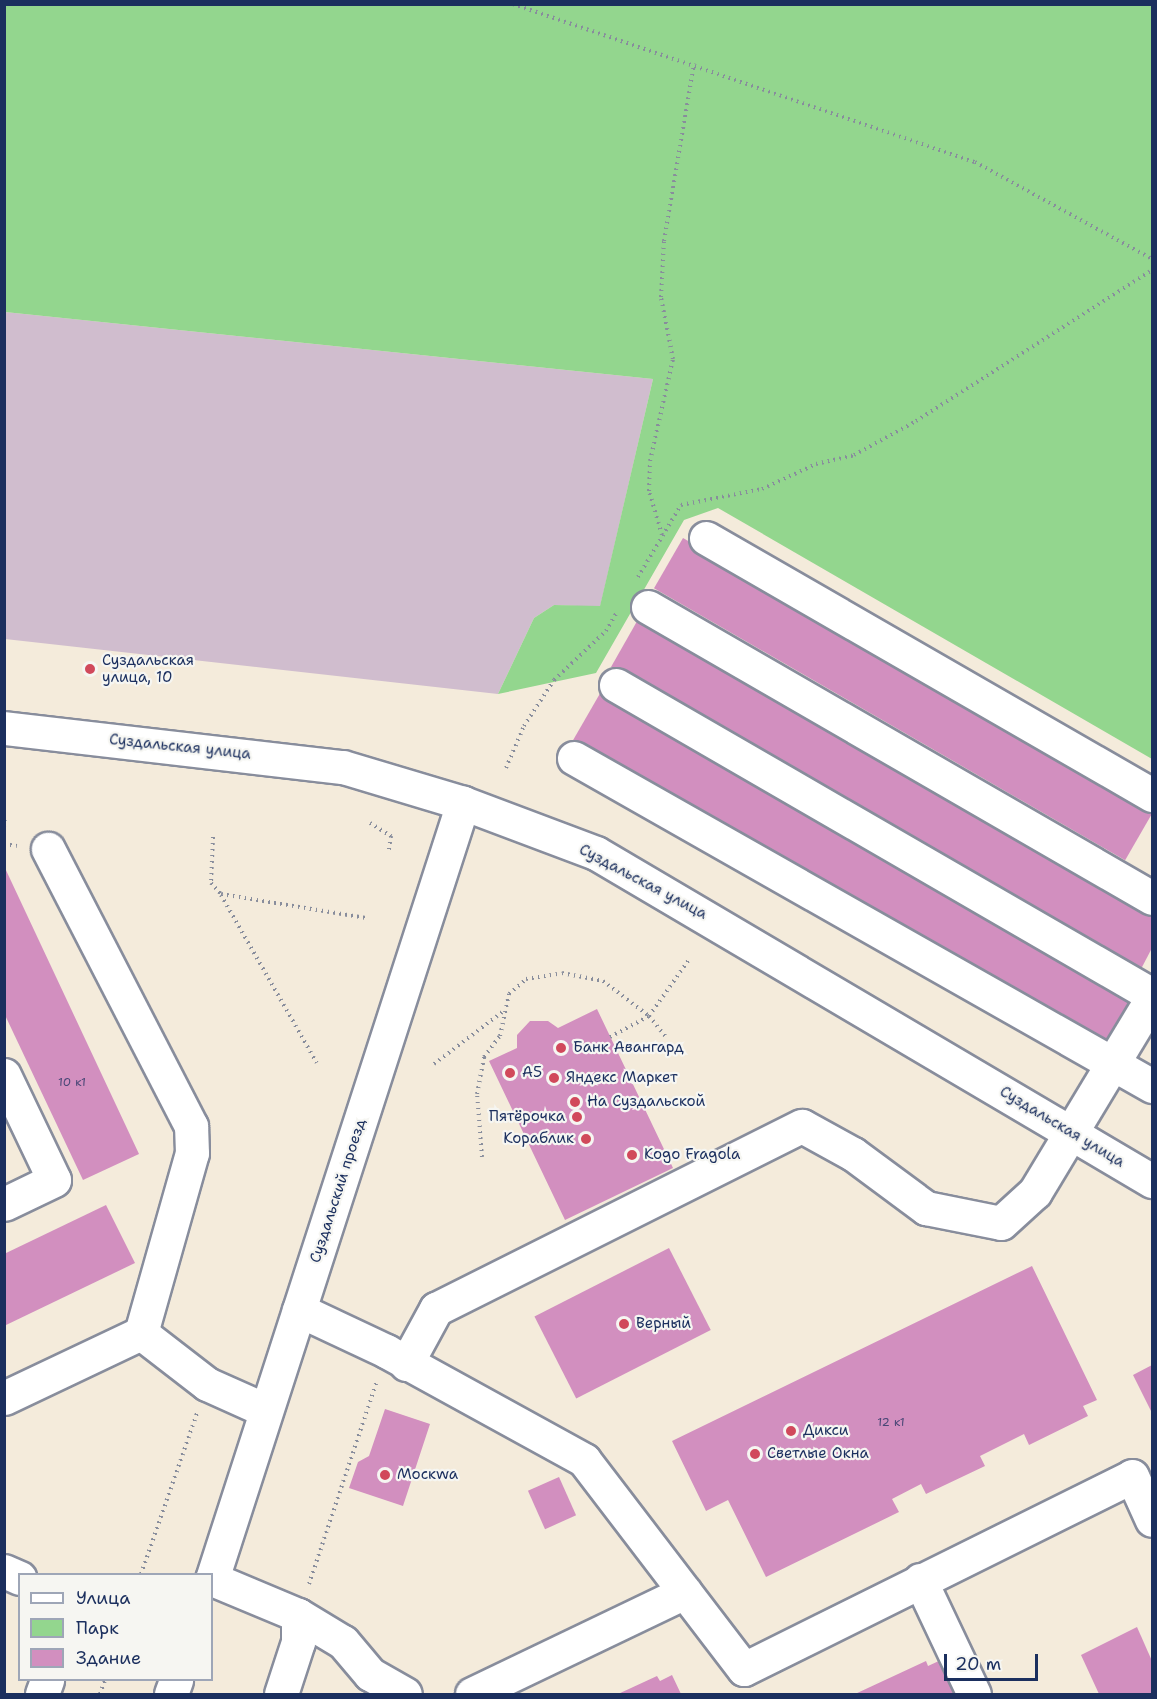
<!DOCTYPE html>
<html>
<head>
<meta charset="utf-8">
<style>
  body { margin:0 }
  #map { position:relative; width:1157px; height:1699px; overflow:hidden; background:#f4ebdb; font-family:"Shantell Sans",sans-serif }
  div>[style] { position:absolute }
  .industrial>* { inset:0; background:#d0bdce }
  .green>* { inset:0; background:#93d68e }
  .building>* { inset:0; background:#d28fbf; transform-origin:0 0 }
  .path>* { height:4px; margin-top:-2px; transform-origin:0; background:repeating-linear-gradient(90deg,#888d9c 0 1.5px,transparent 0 6px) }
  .roads { filter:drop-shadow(2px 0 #888d9c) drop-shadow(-2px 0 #888d9c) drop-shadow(0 2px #888d9c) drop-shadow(0 -2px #888d9c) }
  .minor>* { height:33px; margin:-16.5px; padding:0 16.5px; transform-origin:16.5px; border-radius:16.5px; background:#fff }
  .dots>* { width:16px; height:16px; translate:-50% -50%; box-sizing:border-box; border:3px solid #f6f6f2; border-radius:50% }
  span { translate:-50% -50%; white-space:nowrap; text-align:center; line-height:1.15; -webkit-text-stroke:4.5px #f6f6f2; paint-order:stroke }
  .number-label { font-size:12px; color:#494776 }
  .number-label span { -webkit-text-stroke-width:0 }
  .poi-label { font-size:15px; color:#1b2f5e }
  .left { translate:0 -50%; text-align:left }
  .right { translate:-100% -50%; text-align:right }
  .street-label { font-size:15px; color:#1b2f5e }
  .frame { position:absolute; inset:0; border:6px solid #1b2f5e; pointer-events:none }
  .legend { position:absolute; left:18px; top:1573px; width:195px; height:108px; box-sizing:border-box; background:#f6f6f2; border:2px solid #9ea6b7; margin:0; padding:8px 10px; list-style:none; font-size:18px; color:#1b2f5e }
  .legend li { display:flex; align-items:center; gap:12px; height:30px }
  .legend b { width:30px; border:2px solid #9ea6b7 }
  .scale { position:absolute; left:944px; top:1654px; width:94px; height:27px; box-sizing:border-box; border:3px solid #1b2f5e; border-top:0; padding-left:8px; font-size:18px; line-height:21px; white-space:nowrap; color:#1b2f5e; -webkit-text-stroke:4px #f6f6f2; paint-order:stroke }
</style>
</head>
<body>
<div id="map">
  <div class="industrial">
    <div style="clip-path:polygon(5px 312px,653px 379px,600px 607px,554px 605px,534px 618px,498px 694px,5px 639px)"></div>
  </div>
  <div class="green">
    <div style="clip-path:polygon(5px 5px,1152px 5px,1152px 759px,718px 508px,684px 520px,596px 673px,498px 694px,534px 618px,554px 605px,600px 606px,653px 379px,5px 312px)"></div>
  </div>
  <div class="building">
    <div style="left:683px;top:538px;width:544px;height:58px;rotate:30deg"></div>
    <div style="clip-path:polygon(640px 616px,1152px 909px,1152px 948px,1141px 969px,611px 667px)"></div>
    <div style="left:602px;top:690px;width:616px;height:58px;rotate:30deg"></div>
    <div style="clip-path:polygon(4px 866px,139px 1154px,83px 1180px,4px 1013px)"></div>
    <div style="clip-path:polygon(597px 1009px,673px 1168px,565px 1220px,489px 1061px,517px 1048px,517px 1035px,530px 1021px,548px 1021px,558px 1028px)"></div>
    <div style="clip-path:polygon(106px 1205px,135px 1263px,4px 1326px,4px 1254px)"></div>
    <div style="left:669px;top:1248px;width:92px;height:151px;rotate:63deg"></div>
    <div style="clip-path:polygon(1032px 1266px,1097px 1400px,1083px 1406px,1088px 1416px,1029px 1445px,1024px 1434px,980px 1456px,985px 1466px,926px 1494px,921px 1484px,892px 1499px,899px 1512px,766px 1577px,728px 1500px,706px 1511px,672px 1441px)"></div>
    <div style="clip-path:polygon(1152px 1365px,1152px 1413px,1133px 1375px)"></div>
    <div style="clip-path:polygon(385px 1409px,430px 1424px,403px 1506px,349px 1488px,358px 1462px,369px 1456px)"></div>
    <div style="left:559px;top:1477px;width:42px;height:34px;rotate:66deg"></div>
    <div style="clip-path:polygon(1137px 1627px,1152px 1661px,1152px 1694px,1099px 1694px,1081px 1655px)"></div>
    <div style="clip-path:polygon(941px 1660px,957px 1694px,855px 1694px,926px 1661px,928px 1666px)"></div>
    <div style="clip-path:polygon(672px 1675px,681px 1694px,618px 1694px,657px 1676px,660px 1681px)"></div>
  </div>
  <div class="path">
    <div style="left:513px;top:4px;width:488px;rotate:18.9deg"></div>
    <div style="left:975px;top:162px;width:202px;rotate:28.7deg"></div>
    <div style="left:662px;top:535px;width:46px;rotate:-106.5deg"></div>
    <div style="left:649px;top:491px;width:30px;rotate:-88deg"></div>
    <div style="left:650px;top:461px;width:105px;rotate:-77.3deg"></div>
    <div style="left:673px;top:359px;width:63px;rotate:-101deg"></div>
    <div style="left:661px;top:297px;width:56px;rotate:-86.9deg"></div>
    <div style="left:664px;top:241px;width:180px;rotate:-80.4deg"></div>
    <div style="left:638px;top:577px;width:84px;rotate:-59.2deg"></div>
    <div style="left:681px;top:505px;width:83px;rotate:-11.2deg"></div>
    <div style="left:762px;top:489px;width:60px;rotate:-24.8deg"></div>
    <div style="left:816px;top:464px;width:39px;rotate:-13deg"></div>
    <div style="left:854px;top:455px;width:71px;rotate:-28.7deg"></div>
    <div style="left:916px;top:421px;width:280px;rotate:-32.6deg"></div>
    <div style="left:506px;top:768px;width:46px;rotate:-66.8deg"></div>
    <div style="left:524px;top:726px;width:55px;rotate:-56.9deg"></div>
    <div style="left:554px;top:680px;width:71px;rotate:-43.3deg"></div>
    <div style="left:606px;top:631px;width:20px;rotate:-60deg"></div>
    <div style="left:370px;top:823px;width:25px;rotate:32deg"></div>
    <div style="left:391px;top:836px;width:18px;rotate:99deg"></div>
    <div style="left:4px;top:827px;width:9px;rotate:-84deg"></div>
    <div style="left:213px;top:837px;width:46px;rotate:92.5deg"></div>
    <div style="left:211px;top:883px;width:15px;rotate:48deg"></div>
    <div style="left:221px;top:894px;width:147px;rotate:9.4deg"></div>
    <div style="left:4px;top:844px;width:13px;rotate:9deg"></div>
    <div style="left:221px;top:895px;width:193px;rotate:60.3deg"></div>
    <div style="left:610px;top:1037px;width:44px;rotate:-28.3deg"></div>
    <div style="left:649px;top:1016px;width:71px;rotate:-54.7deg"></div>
    <div style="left:434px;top:1064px;width:89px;rotate:-37.3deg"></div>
    <div style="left:482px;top:1157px;width:63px;rotate:-94.5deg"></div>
    <div style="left:477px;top:1094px;width:38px;rotate:-79deg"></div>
    <div style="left:484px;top:1057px;width:26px;rotate:-53deg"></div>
    <div style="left:500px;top:1036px;width:43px;rotate:-77.9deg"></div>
    <div style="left:509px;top:994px;width:23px;rotate:-41deg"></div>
    <div style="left:526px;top:979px;width:36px;rotate:-9deg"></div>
    <div style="left:562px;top:973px;width:42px;rotate:11deg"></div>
    <div style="left:603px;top:981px;width:58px;rotate:37.3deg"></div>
    <div style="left:649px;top:1016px;width:27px;rotate:51deg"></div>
    <div style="left:141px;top:1574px;width:170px;rotate:-70.8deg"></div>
    <div style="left:309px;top:1584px;width:214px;rotate:-71.5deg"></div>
    <div style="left:100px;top:1694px;width:15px;rotate:-70deg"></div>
  </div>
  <div class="roads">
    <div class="minor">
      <div style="left:706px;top:538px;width:515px;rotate:29.95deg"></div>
      <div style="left:648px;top:607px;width:582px;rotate:30deg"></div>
      <div style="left:616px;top:685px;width:619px;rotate:30.04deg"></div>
      <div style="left:4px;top:728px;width:341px;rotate:6.6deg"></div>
      <div style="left:343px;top:767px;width:125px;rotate:16.7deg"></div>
      <div style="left:463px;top:803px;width:142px;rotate:20.6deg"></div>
      <div style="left:596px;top:853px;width:646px;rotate:30.54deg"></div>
      <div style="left:574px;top:758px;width:665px;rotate:29.57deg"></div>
      <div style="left:4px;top:1075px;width:116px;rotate:64.5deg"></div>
      <div style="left:54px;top:1180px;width:55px;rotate:154.4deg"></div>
      <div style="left:299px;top:1310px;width:96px;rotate:25.2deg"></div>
      <div style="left:386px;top:1351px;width:226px;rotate:28.8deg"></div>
      <div style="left:584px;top:1460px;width:263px;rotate:52.6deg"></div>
      <div style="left:744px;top:1669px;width:433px;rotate:-26.4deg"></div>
      <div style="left:1132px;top:1476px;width:48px;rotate:65.6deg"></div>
      <div style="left:141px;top:1333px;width:83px;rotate:37.7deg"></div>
      <div style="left:207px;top:1384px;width:64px;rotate:24.1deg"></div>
      <div style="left:406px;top:1364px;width:63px;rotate:-61.4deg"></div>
      <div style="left:436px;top:1309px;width:409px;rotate:-26.6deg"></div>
      <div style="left:802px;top:1126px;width:58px;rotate:28.8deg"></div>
      <div style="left:853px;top:1154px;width:91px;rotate:36.5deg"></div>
      <div style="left:926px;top:1208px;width:76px;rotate:11.3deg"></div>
      <div style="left:1001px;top:1223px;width:46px;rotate:-42.4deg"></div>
      <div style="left:1035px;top:1192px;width:227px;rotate:-58.9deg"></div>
      <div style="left:4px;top:1398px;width:152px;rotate:-25.4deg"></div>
      <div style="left:141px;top:1333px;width:187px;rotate:-74.2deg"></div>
      <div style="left:192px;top:1153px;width:27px;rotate:-92deg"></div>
      <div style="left:191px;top:1126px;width:312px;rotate:-117.3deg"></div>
      <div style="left:4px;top:1571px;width:17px;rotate:24deg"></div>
      <div style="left:212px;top:1579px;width:816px;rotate:-72.08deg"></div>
      <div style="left:212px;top:1579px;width:93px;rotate:22.7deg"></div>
      <div style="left:298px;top:1615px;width:52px;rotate:31deg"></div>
      <div style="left:343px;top:1642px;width:42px;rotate:49.8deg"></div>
      <div style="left:370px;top:1674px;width:40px;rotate:29.7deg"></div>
      <div style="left:920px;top:1580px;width:126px;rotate:64.7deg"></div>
      <div style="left:42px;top:1694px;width:15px;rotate:-70deg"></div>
      <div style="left:171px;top:1694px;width:15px;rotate:-70deg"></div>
      <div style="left:281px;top:1694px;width:55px;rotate:-71.9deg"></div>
      <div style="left:298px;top:1642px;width:27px;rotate:-90deg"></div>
      <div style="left:472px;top:1694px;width:236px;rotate:-25.6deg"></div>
    </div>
  </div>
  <div class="dots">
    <div style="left:90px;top:669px;background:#d1495b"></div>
    <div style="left:561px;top:1048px;background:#d1495b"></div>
    <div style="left:510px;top:1073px;background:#d1495b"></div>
    <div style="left:554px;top:1078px;background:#d1495b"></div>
    <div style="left:575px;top:1102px;background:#d1495b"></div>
    <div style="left:577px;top:1117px;background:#d1495b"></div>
    <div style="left:586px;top:1139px;background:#d1495b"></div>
    <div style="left:632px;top:1155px;background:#d1495b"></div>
    <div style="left:624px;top:1324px;background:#d1495b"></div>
    <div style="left:791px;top:1431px;background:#d1495b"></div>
    <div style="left:755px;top:1454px;background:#d1495b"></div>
    <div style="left:385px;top:1475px;background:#d1495b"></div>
  </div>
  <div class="number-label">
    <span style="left:72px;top:1083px">10 к1</span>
    <span style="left:891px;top:1423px">12 к1</span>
  </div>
  <div class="poi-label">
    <span class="left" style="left:102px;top:669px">Суздальская<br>улица, 10</span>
    <span class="left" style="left:573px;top:1048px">Банк Авангард</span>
    <span class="left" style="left:522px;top:1073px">А5</span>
    <span class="left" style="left:566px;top:1078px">Яндекс Маркет</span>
    <span class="left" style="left:587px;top:1102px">На Суздальской</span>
    <span class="right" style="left:565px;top:1117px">Пятёрочка</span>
    <span class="right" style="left:574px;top:1139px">Кораблик</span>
    <span class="left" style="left:644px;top:1155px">Kogo Fragola</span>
    <span class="left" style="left:636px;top:1324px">Верный</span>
    <span class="left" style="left:803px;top:1431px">Дикси</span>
    <span class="left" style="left:767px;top:1454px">Светлые Окна</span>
    <span class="left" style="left:397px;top:1475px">Москwa</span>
  </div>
  <div class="street-label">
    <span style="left:180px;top:747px;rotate:6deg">Суздальская улица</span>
    <span style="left:643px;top:882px;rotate:28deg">Суздальская улица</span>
    <span style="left:1062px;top:1127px;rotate:31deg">Суздальская улица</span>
    <span style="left:338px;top:1191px;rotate:-72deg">Суздальский проезд</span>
  </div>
  <div class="frame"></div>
  <ul class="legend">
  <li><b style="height:8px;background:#fff"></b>Улица</li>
  <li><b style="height:16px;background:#93d68e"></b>Парк</li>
  <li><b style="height:16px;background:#d28fbf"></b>Здание</li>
  </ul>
  <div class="scale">20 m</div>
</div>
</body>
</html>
